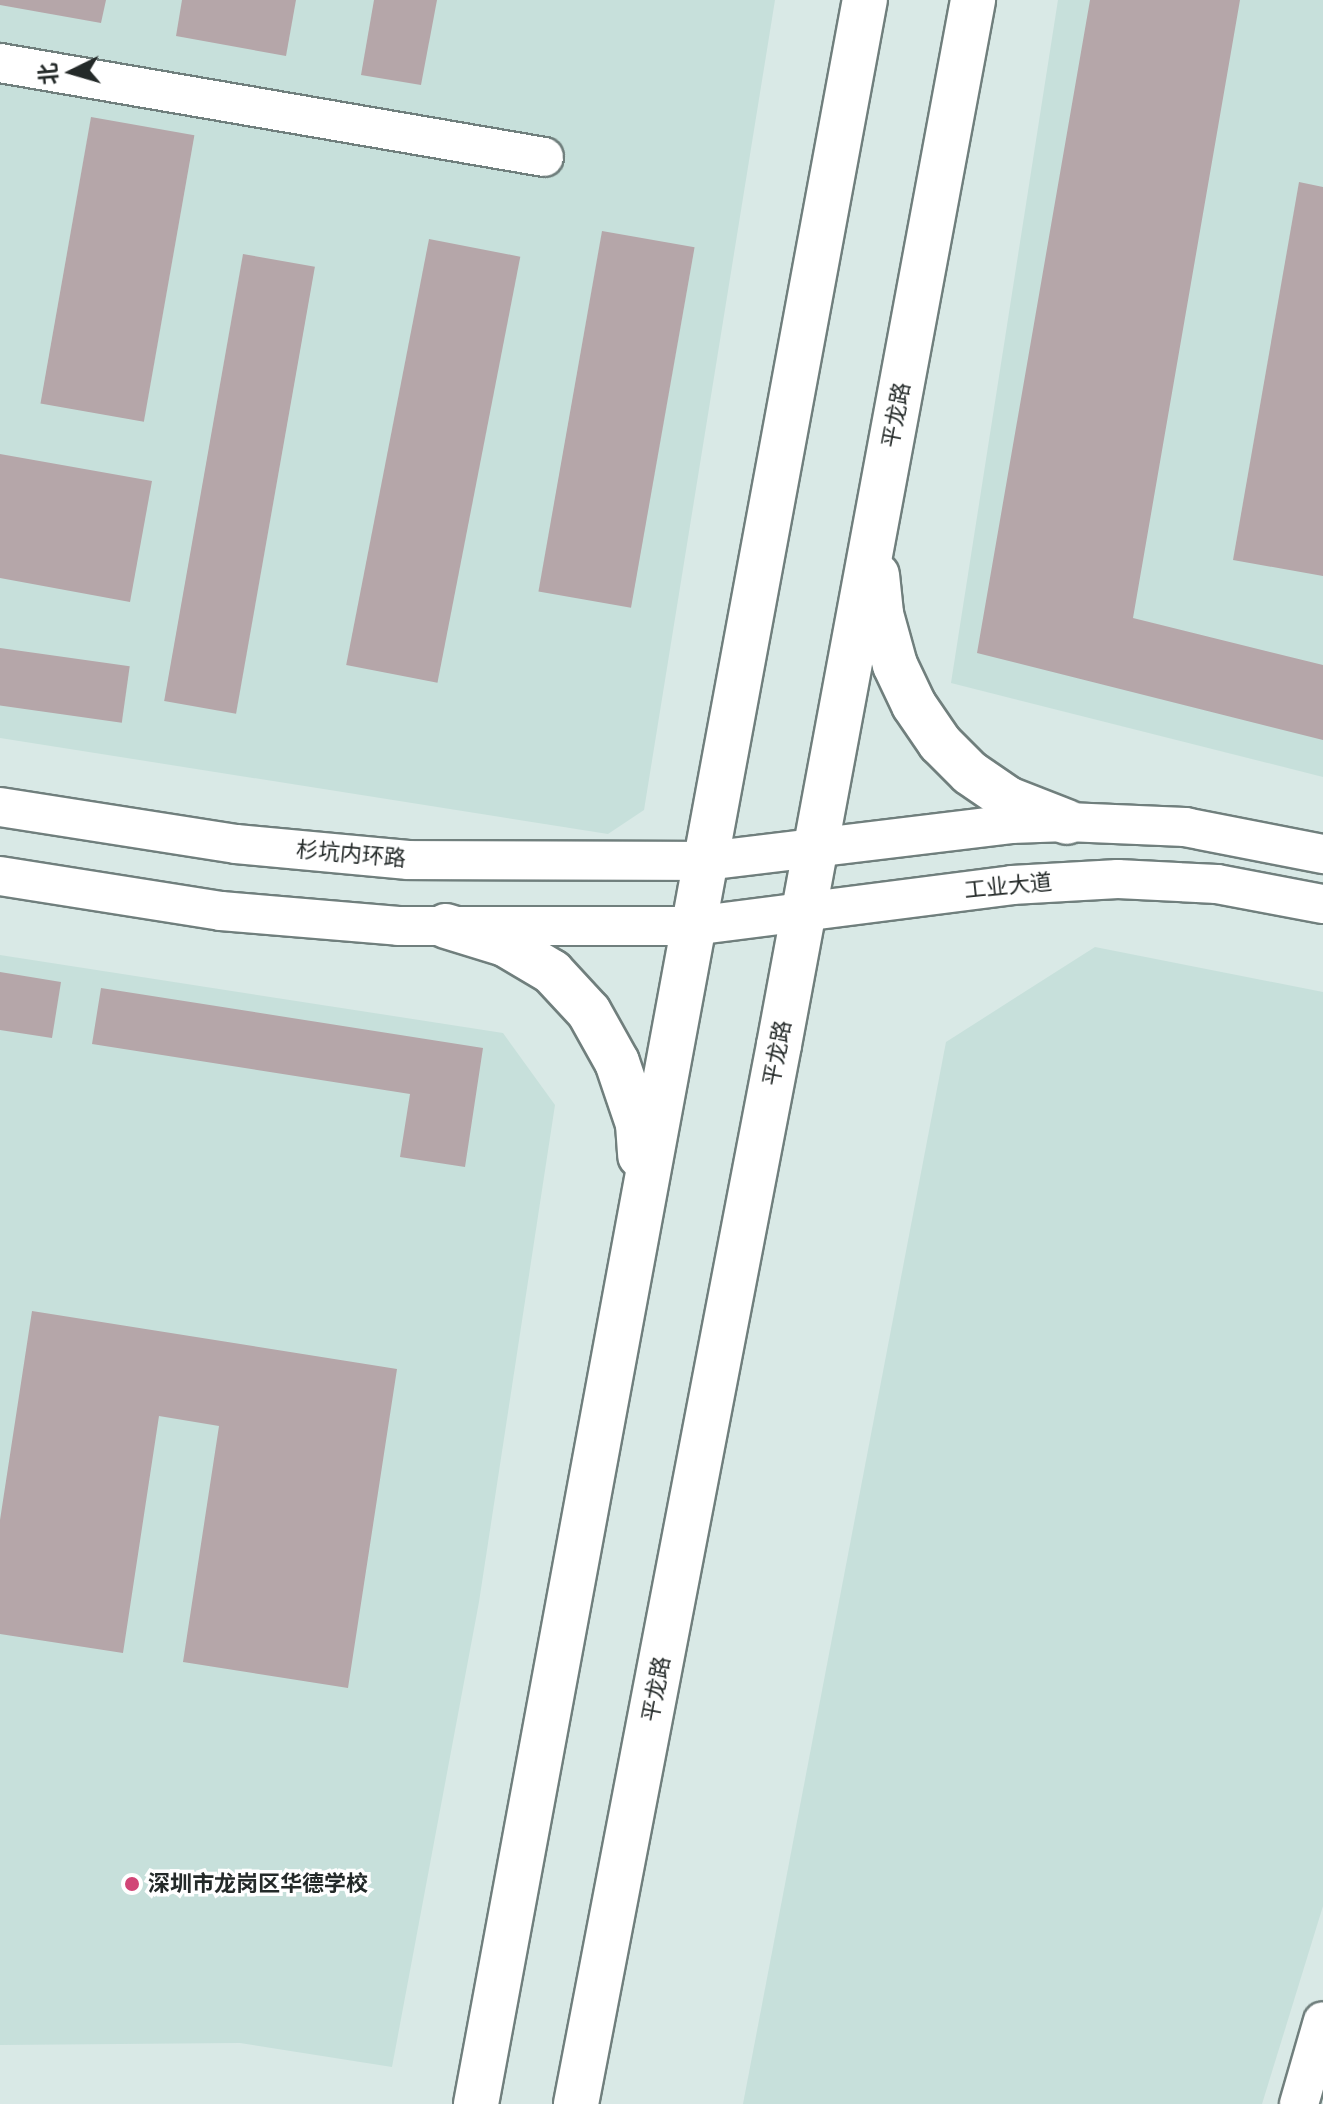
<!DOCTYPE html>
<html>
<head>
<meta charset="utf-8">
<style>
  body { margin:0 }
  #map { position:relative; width:1323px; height:2104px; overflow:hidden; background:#d9e9e6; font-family:Inter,"Noto Sans SC",sans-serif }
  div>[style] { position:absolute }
  .built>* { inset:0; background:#c7e0db }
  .building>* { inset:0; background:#b5a6a9; transform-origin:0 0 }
  .roads { filter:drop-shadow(2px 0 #707f7d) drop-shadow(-2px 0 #707f7d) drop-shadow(0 2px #707f7d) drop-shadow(0 -2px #707f7d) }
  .minor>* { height:38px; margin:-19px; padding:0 19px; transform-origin:19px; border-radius:19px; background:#fff }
  .major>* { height:44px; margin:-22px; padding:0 22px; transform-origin:22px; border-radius:22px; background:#fff }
  .dots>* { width:22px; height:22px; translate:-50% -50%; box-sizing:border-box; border:4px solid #fff; border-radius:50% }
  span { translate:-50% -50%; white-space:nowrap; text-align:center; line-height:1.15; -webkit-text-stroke:7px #fff; paint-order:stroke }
  .street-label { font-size:22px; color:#242a29 }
  .poi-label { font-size:22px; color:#242a29; font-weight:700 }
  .left { translate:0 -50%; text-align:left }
  .north { position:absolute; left:32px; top:32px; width:80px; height:80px; -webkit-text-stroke:6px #fff; paint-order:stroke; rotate:265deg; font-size:22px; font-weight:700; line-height:32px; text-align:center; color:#242a29 }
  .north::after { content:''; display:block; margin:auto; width:28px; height:36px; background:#242a29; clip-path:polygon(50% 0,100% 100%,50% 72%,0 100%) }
</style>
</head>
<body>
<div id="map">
  <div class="built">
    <div style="clip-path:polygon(0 0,775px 0,644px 810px,608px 834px,0 738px)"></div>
    <div style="clip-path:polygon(1058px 0,1323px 0,1323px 777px,951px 683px)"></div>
    <div style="clip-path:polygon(1095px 947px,1323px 992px,1323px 1906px,1262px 2104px,743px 2104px,946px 1042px)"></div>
    <div style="clip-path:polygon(0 955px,503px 1033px,555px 1105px,479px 1602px,392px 2067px,240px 2043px,0 2045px)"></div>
  </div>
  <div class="building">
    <div style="clip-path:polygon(0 0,106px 0,101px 23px,0 5px)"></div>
    <div style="clip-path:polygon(182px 0,296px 0,286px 56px,176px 36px)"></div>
    <div style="clip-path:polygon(374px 0,437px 0,421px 85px,361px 75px)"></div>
    <div style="clip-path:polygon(1090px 0,1240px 0,1133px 618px,1323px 665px,1323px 740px,977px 653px)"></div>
    <div style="left:91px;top:117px;width:105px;height:291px;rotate:10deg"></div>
    <div style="clip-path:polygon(1299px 182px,1323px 187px,1323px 576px,1233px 560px)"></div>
    <div style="left:602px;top:231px;width:94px;height:366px;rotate:10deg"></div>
    <div style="left:429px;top:239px;width:93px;height:434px;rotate:11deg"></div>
    <div style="left:243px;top:254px;width:73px;height:454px;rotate:10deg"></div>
    <div style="clip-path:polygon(0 454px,152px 481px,130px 602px,0 578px)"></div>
    <div style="left:0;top:648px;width:131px;height:57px;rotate:8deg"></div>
    <div style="clip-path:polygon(0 972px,61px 982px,52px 1038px,0 1030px)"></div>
    <div style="clip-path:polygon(101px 988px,483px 1048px,465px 1167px,400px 1157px,410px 1094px,92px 1044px)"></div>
    <div style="clip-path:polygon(32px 1311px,397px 1369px,348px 1688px,183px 1662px,219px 1426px,159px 1416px,123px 1653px,0 1634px,0 1520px)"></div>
  </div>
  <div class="roads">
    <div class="minor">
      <div style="left:0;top:63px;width:552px;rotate:9.8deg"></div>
      <div style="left:0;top:807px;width:239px;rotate:8.9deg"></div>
      <div style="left:236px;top:844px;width:173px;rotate:5.3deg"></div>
      <div style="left:408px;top:860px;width:298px;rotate:0.2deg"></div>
      <div style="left:706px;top:861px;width:307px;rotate:-6.9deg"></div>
      <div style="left:1011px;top:824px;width:56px;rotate:-2deg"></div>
      <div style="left:1067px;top:822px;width:118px;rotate:2.4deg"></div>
      <div style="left:1185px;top:827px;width:141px;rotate:11.1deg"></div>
      <div style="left:0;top:876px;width:224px;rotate:9deg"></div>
      <div style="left:221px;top:911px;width:178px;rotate:4.8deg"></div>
      <div style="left:398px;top:926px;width:295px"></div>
      <div style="left:693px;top:926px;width:322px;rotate:-7.3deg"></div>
      <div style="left:1012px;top:885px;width:106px;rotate:-3.2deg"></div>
      <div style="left:1118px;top:879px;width:99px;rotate:2.9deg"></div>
      <div style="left:1217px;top:884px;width:108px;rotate:10.7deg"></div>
      <div style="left:1299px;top:2104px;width:86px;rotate:-73.9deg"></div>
    </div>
    <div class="major">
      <div style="left:877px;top:575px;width:39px;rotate:84deg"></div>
      <div style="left:881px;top:614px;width:53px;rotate:74.6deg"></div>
      <div style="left:895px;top:665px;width:44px;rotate:64.6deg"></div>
      <div style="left:914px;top:705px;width:46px;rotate:55.6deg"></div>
      <div style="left:940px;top:743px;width:42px;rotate:45deg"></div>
      <div style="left:970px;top:773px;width:46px;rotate:34.4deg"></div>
      <div style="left:1008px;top:799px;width:63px;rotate:21.3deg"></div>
      <div style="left:446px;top:926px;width:62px;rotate:17deg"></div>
      <div style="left:505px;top:944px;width:55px;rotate:30.8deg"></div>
      <div style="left:552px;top:972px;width:54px;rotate:47.2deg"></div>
      <div style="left:589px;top:1012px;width:57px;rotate:60.8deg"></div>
      <div style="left:617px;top:1062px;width:65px;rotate:71.3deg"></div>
      <div style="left:638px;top:1124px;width:32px;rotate:86deg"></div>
      <div style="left:476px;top:2104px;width:2140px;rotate:-79.53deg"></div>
      <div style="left:576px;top:2104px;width:1078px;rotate:-79.15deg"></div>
      <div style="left:779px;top:1045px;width:1063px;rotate:-79.48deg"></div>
    </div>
  </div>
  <div class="dots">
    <div style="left:132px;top:1884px;background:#d14576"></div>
  </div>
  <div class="street-label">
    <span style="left:896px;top:415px;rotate:-79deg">平龙路</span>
    <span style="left:351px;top:854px;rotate:5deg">杉坑内环路</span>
    <span style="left:1008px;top:886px;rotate:-6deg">工业大道</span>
    <span style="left:777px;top:1053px;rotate:-79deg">平龙路</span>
    <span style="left:656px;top:1689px;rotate:-79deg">平龙路</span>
  </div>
  <div class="poi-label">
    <span class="left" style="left:148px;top:1884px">深圳市龙岗区华德学校</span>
  </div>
  <div class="north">北</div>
</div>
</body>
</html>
